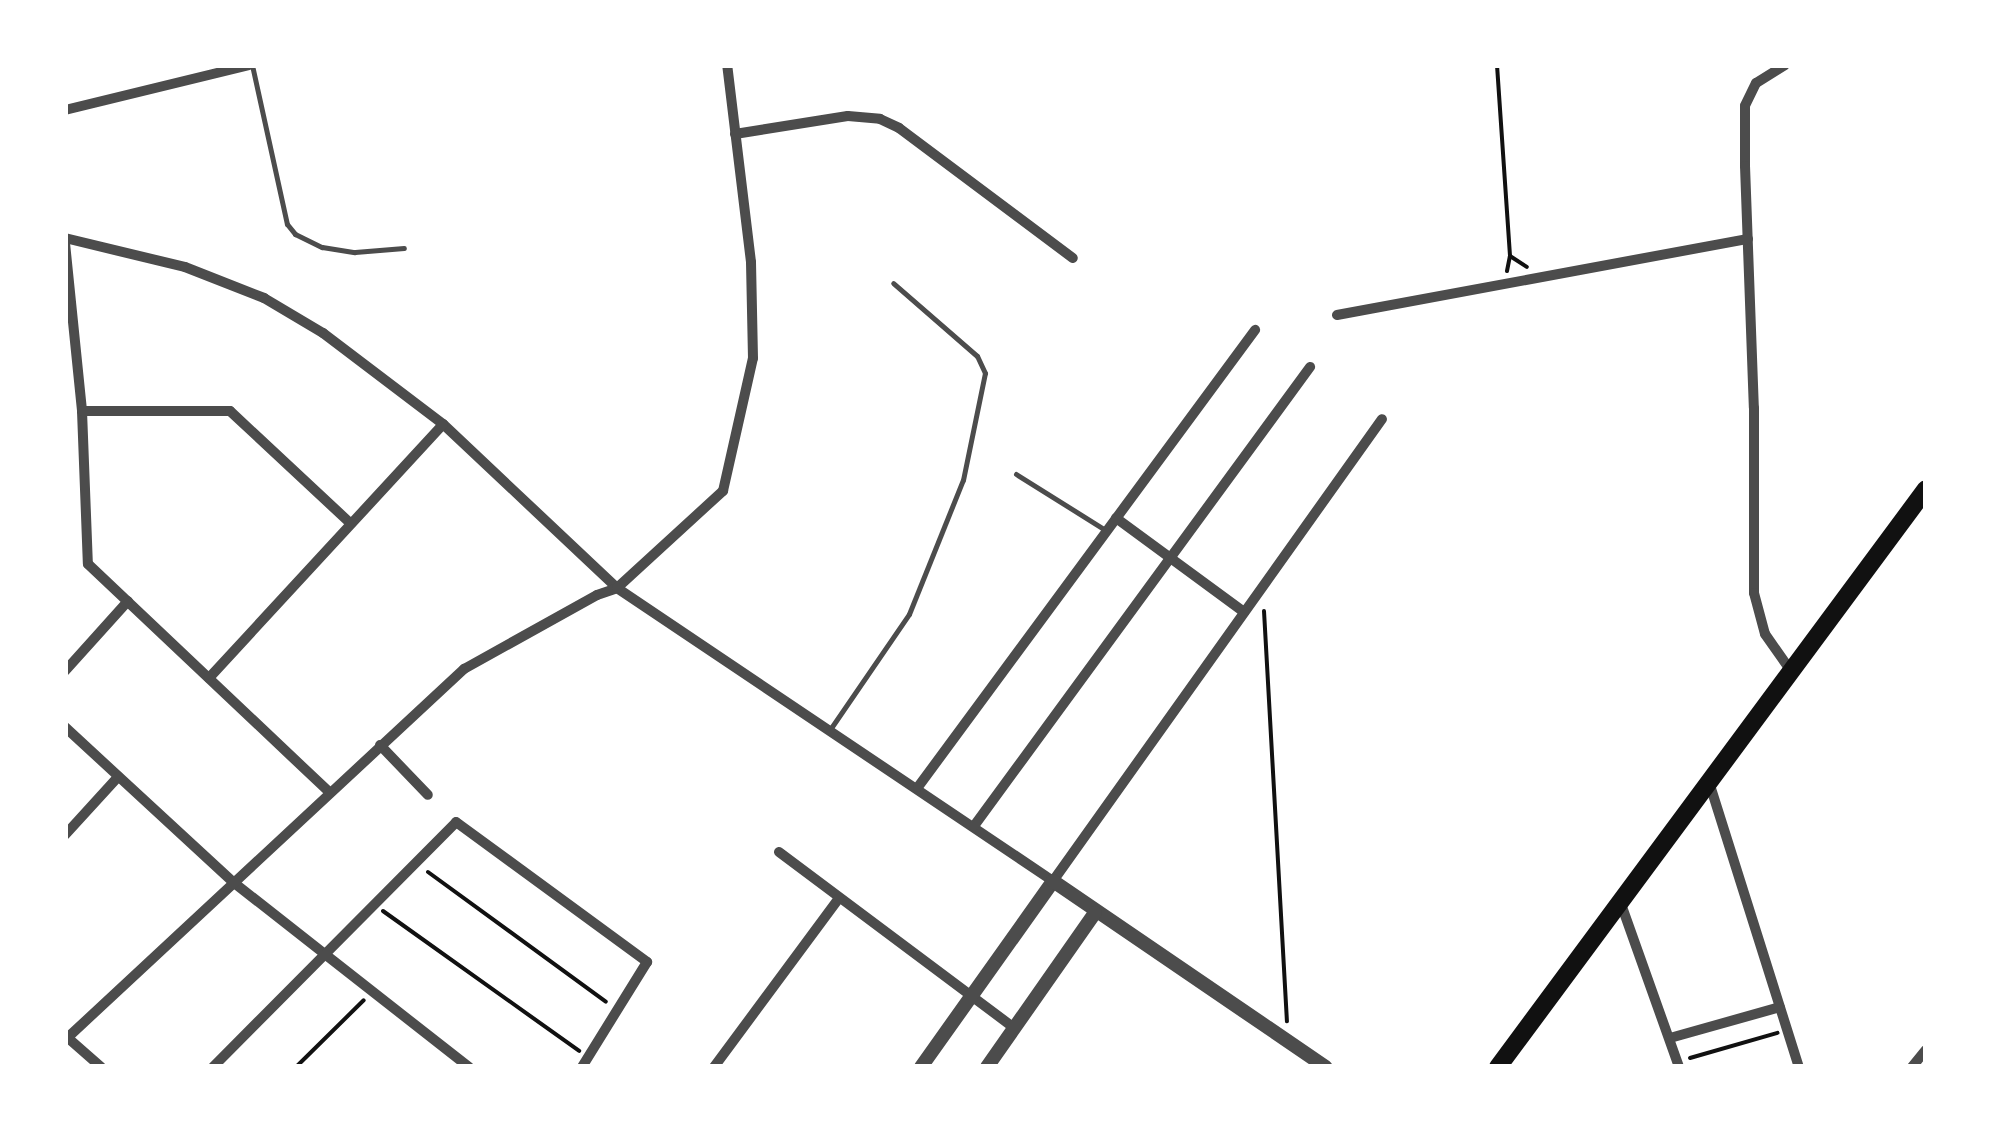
<!DOCTYPE html>
<html>
<head>
<meta charset="utf-8">
<style>
  body { margin:0 }
  #map { position:relative; width:1991px; height:1132px; overflow:hidden; background:#fff; font-family:"Source Sans 3",sans-serif }
  div>[style] { position:absolute }
  .path>* { height:4px; margin:-2px; padding:0 2px; transform-origin:2px; border-radius:2px; background:#111 }
  .service>* { height:5px; margin:-2.5px; padding:0 2.5px; transform-origin:2.5px; border-radius:2.5px; background:#4c4c4c }
  .minor>* { height:10px; margin:-5px; padding:0 5px; transform-origin:5px; border-radius:5px; background:#4c4c4c }
  .tertiary>* { height:14px; margin:-7px; padding:0 7px; transform-origin:7px; border-radius:7px; background:#4c4c4c }
  .trunk>* { height:18px; margin:-9px; padding:0 9px; transform-origin:9px; border-radius:9px; background:#111 }
  span { translate:-50% -50%; white-space:nowrap; text-align:center; line-height:1.15; -webkit-text-stroke:8px #fff; paint-order:stroke }
  .frame { position:absolute; inset:0; border:68px solid #fff; pointer-events:none }
</style>
</head>
<body>
<div id="map">
  <div class="path">
    <div style="left:1497px;top:65px;width:191px;rotate:86.1deg"></div>
    <div style="left:1507px;top:271px;width:15px;rotate:-79deg"></div>
    <div style="left:1510px;top:256px;width:20px;rotate:33deg"></div>
    <div style="left:1264px;top:611px;width:411px;rotate:86.8deg"></div>
    <div style="left:428px;top:872px;width:220px;rotate:36.1deg"></div>
    <div style="left:383px;top:911px;width:241px;rotate:35.5deg"></div>
    <div style="left:1690px;top:1058px;width:91px;rotate:-16deg"></div>
    <div style="left:296px;top:1067px;width:95px;rotate:-44.6deg"></div>
  </div>
  <div class="service">
    <div style="left:252px;top:65px;width:163px;rotate:77.6deg"></div>
    <div style="left:287px;top:224px;width:13px;rotate:51deg"></div>
    <div style="left:295px;top:234px;width:30px;rotate:26deg"></div>
    <div style="left:322px;top:247px;width:33px;rotate:9deg"></div>
    <div style="left:355px;top:252px;width:49px;rotate:-4.7deg"></div>
    <div style="left:1016px;top:474px;width:107px;rotate:32.1deg"></div>
    <div style="left:831px;top:728px;width:138px;rotate:-55.6deg"></div>
    <div style="left:909px;top:614px;width:144px;rotate:-68.1deg"></div>
    <div style="left:963px;top:480px;width:109px;rotate:-78.4deg"></div>
    <div style="left:985px;top:373px;width:19px;rotate:-115deg"></div>
    <div style="left:977px;top:356px;width:111px;rotate:-139deg"></div>
  </div>
  <div class="minor">
    <div style="left:1785px;top:65px;width:34px;rotate:148deg"></div>
    <div style="left:1756px;top:83px;width:25px;rotate:116deg"></div>
    <div style="left:1745px;top:106px;width:60px;rotate:90deg"></div>
    <div style="left:1745px;top:166px;width:242px;rotate:87.9deg"></div>
    <div style="left:1754px;top:408px;width:185px;rotate:90deg"></div>
    <div style="left:1754px;top:593px;width:42px;rotate:75deg"></div>
    <div style="left:1765px;top:634px;width:45px;rotate:54.9deg"></div>
    <div style="left:65px;top:110px;width:189px;rotate:-13.7deg"></div>
    <div style="left:735px;top:134px;width:114px;rotate:-9.1deg"></div>
    <div style="left:848px;top:116px;width:32px;rotate:5deg"></div>
    <div style="left:880px;top:119px;width:21px;rotate:25deg"></div>
    <div style="left:899px;top:128px;width:217px;rotate:36.8deg"></div>
    <div style="left:65px;top:238px;width:123px;rotate:13.6deg"></div>
    <div style="left:185px;top:267px;width:85px;rotate:21.4deg"></div>
    <div style="left:264px;top:298px;width:69px;rotate:30.7deg"></div>
    <div style="left:323px;top:333px;width:151px;rotate:37.2deg"></div>
    <div style="left:443px;top:424px;width:239px;rotate:43.3deg"></div>
    <div style="left:617px;top:588px;width:525px;rotate:33.9deg"></div>
    <div style="left:1053px;top:881px;width:567px;rotate:-54.54deg"></div>
    <div style="left:65px;top:243px;width:169px;rotate:84.2deg"></div>
    <div style="left:82px;top:411px;width:153px;rotate:87.8deg"></div>
    <div style="left:88px;top:564px;width:330px;rotate:43.4deg"></div>
    <div style="left:1337px;top:315px;width:418px;rotate:-10.5deg"></div>
    <div style="left:82px;top:411px;width:148px"></div>
    <div style="left:230px;top:411px;width:164px;rotate:43deg"></div>
    <div style="left:1116px;top:518px;width:159px;rotate:36.3deg"></div>
    <div style="left:65px;top:671px;width:94px;rotate:-48deg"></div>
    <div style="left:209px;top:678px;width:345px;rotate:-47.3deg"></div>
    <div style="left:65px;top:727px;width:229px;rotate:42.7deg"></div>
    <div style="left:233px;top:882px;width:118px;rotate:38.1deg"></div>
    <div style="left:380px;top:745px;width:69px;rotate:46.2deg"></div>
    <div style="left:1709px;top:782px;width:299px;rotate:72.5deg"></div>
    <div style="left:918px;top:787px;width:568px;rotate:-53.59deg"></div>
    <div style="left:974px;top:826px;width:569px;rotate:-53.79deg"></div>
    <div style="left:65px;top:835px;width:79px;rotate:-47.6deg"></div>
    <div style="left:779px;top:852px;width:292px;rotate:36.8deg"></div>
    <div style="left:1621px;top:904px;width:173px;rotate:70.4deg"></div>
    <div style="left:326px;top:955px;width:182px;rotate:38.1deg"></div>
    <div style="left:68px;top:1038px;width:44px;rotate:41.3deg"></div>
    <div style="left:1670px;top:1038px;width:114px;rotate:-15.7deg"></div>
    <div style="left:65px;top:1040px;width:545px;rotate:-42.92deg"></div>
    <div style="left:464px;top:669px;width:152px;rotate:-29.1deg"></div>
    <div style="left:597px;top:595px;width:21px;rotate:-19deg"></div>
    <div style="left:617px;top:588px;width:144px;rotate:-42.5deg"></div>
    <div style="left:723px;top:491px;width:136px;rotate:-77.3deg"></div>
    <div style="left:753px;top:358px;width:96px;rotate:-91.2deg"></div>
    <div style="left:751px;top:262px;width:198px;rotate:-96.9deg"></div>
    <div style="left:213px;top:1067px;width:345px;rotate:-45.2deg"></div>
    <div style="left:456px;top:822px;width:237px;rotate:36.2deg"></div>
    <div style="left:647px;top:962px;width:123px;rotate:121.8deg"></div>
    <div style="left:714px;top:1067px;width:210px;rotate:-53.5deg"></div>
    <div style="left:1912px;top:1067px;width:22px;rotate:-51deg"></div>
  </div>
  <div class="tertiary">
    <div style="left:921px;top:1067px;width:228px;rotate:-54.6deg"></div>
    <div style="left:1053px;top:881px;width:330px;rotate:34.3deg"></div>
    <div style="left:987px;top:1067px;width:188px;rotate:-55deg"></div>
  </div>
  <div class="trunk">
    <div style="left:1498px;top:1067px;width:719px;rotate:-53.48deg"></div>
  </div>
  <div class="frame"></div>
</div>
</body>
</html>
